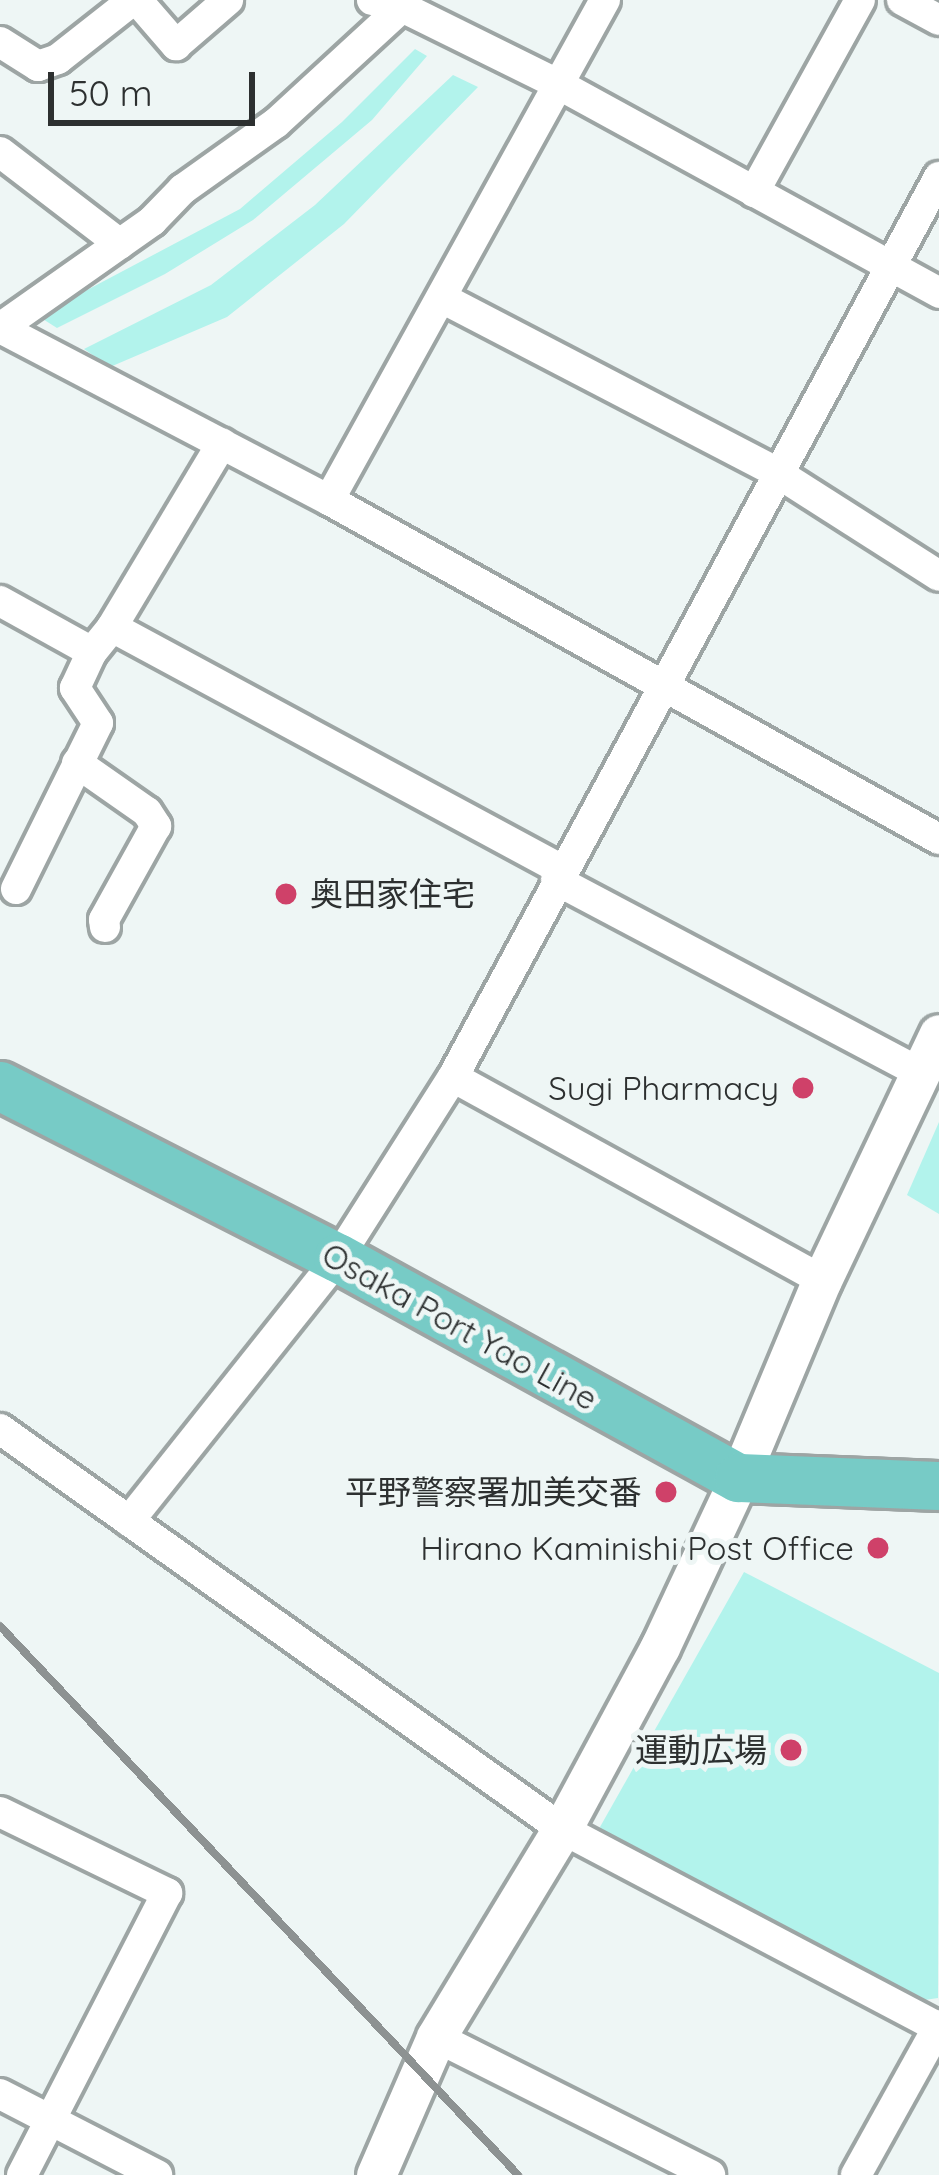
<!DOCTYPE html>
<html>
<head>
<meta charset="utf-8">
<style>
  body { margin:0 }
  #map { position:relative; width:939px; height:2175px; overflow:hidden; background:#eef6f5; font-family:Quicksand,"Noto Sans JP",sans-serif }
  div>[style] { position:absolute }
  .green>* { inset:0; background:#b2f3ec }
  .roads { filter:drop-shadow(3px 0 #9da5a4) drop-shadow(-3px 0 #9da5a4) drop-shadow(0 3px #9da5a4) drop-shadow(0 -3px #9da5a4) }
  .minor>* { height:30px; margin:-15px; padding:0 15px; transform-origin:15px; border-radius:15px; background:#fff }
  .tertiary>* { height:39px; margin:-19.5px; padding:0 19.5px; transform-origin:19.5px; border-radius:19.5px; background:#fff }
  .primary>* { height:48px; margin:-24px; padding:0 24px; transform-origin:24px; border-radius:24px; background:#77cbc6 }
  .rail>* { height:8px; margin:-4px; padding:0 4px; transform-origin:4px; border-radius:4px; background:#8d9292 }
  .dots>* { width:33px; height:33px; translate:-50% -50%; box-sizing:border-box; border:6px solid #eef6f5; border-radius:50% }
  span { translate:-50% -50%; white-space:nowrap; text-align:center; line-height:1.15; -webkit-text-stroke:10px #eef6f5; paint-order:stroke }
  .poi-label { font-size:33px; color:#2d3030 }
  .left { translate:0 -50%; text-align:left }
  .right { translate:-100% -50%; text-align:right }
  .street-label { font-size:33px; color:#2d3030 }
  .scale { position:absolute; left:48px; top:72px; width:207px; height:54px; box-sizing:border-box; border:6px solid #2d3030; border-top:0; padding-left:15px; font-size:36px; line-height:42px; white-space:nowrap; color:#2d3030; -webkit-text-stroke:9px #eef6f5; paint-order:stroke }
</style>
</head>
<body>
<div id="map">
  <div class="green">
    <div style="clip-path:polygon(415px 49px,427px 56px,372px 120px,253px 220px,165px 274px,57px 328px,38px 316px,240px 209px,342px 122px)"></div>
    <div style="clip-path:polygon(453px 75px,478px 87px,344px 224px,227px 317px,110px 367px,84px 349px,211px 285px,315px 205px)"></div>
    <div style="clip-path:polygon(939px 1122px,939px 1214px,907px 1195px)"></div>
    <div style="clip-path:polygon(744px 1572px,939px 1673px,938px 1998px,918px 2001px,605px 1840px,600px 1827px)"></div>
  </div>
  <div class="roads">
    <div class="minor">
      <div style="left:137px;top:0;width:60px;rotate:49.1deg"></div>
      <div style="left:176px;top:45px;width:69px;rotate:-40.9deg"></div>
      <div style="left:372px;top:0;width:31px;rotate:13deg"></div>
      <div style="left:402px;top:7px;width:174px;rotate:26.3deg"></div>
      <div style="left:558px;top:84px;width:435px;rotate:28.7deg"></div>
      <div style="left:902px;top:0;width:42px;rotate:28.4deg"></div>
      <div style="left:0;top:42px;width:45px;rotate:32.3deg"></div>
      <div style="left:38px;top:66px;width:21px;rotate:-19deg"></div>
      <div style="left:58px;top:59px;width:95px;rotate:-38.2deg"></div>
      <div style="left:0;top:152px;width:151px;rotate:37.5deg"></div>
      <div style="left:754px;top:192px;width:219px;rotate:-61.1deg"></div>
      <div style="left:442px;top:298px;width:377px;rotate:27.5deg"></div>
      <div style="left:776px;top:472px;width:193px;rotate:32.5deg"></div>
      <div style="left:0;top:328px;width:371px;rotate:27.6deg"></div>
      <div style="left:329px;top:500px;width:698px;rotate:29.06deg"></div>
      <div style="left:0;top:328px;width:186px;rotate:-35.1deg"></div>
      <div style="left:152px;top:221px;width:45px;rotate:-45.9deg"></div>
      <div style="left:183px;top:189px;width:114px;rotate:-35.4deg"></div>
      <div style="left:276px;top:123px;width:171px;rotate:-42.6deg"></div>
      <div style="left:329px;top:500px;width:571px;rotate:-61.1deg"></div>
      <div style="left:0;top:601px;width:105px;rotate:29deg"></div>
      <div style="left:112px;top:627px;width:511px;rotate:28.37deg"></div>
      <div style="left:77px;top:763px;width:85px;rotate:35deg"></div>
      <div style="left:147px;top:812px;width:17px;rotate:57deg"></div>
      <div style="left:156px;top:826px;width:107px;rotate:119deg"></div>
      <div style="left:104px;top:920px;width:7px;rotate:82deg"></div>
      <div style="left:556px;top:880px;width:412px;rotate:27.9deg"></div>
      <div style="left:16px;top:889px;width:185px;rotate:-63.7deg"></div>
      <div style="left:98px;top:723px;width:42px;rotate:-123.3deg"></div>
      <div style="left:75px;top:688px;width:40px;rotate:-65deg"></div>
      <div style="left:92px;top:652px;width:32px;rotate:-51deg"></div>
      <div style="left:112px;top:627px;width:214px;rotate:-59.1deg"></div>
      <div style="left:453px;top:1077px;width:421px;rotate:28.8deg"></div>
      <div style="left:0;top:1429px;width:690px;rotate:35.44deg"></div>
      <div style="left:562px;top:1829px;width:426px;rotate:27.8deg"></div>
      <div style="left:129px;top:1521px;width:336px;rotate:-51.5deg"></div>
      <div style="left:338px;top:1258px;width:214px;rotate:-57.6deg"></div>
      <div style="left:453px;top:1077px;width:1023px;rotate:-61.63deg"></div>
      <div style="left:0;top:1812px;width:186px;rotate:25.9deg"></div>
      <div style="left:167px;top:1893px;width:317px;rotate:117.2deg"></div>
      <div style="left:436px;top:2037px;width:307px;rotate:26.7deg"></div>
      <div style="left:0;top:2094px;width:177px;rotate:27.3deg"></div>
      <div style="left:856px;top:2175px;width:171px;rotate:-61deg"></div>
    </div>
    <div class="tertiary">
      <div style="left:376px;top:2175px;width:150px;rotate:-66.5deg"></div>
      <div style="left:436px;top:2037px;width:243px;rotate:-58.8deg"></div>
      <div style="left:562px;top:1829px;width:207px;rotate:-61.7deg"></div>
      <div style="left:660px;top:1647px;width:187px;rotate:-64.9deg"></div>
      <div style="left:739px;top:1478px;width:215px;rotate:-67.3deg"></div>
      <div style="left:822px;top:1280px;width:272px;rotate:-64.6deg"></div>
    </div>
    <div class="primary">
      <div style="left:0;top:1086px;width:379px;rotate:27deg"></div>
      <div style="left:338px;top:1258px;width:457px;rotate:28.8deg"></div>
      <div style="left:739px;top:1478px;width:200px;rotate:2.3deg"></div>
    </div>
  </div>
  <div class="rail">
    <div style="left:0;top:1626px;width:755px;rotate:46.66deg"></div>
  </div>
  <div class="dots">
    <div style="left:286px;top:894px;background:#cf4169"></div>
    <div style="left:803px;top:1088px;background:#cf4169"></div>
    <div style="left:666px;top:1492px;background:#cf4169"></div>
    <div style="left:878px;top:1548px;background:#cf4169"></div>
    <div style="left:791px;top:1750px;background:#cf4169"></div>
  </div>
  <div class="poi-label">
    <span class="left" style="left:310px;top:894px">奥田家住宅</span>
    <span class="right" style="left:779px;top:1088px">Sugi Pharmacy</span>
    <span class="right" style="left:642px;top:1492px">平野警察署加美交番</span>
    <span class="right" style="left:854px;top:1548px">Hirano Kaminishi Post Office</span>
    <span class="right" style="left:767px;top:1750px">運動広場</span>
  </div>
  <div class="street-label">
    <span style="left:460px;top:1326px;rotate:29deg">Osaka Port Yao Line</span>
  </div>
  <div class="scale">50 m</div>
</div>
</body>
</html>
